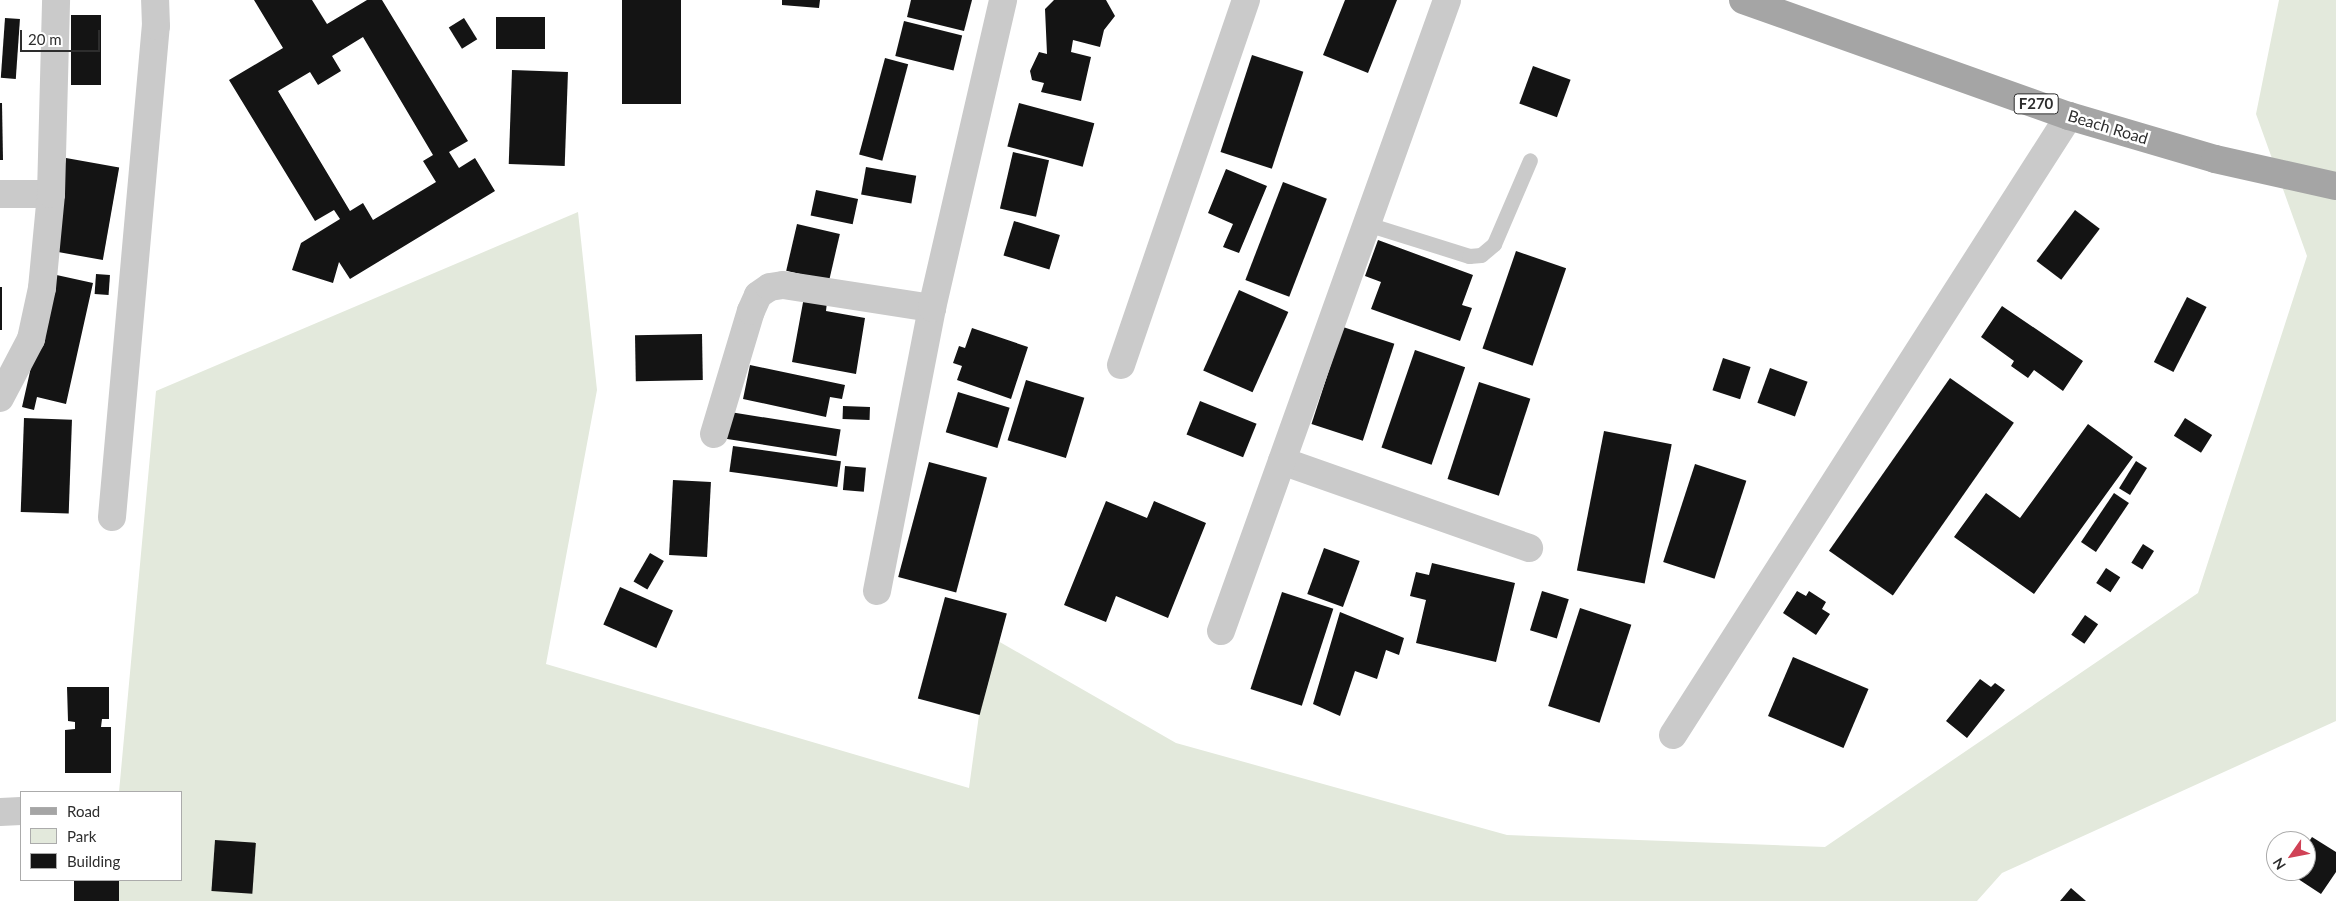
<!DOCTYPE html>
<html>
<head>
<meta charset="utf-8">
<style>
  body { margin:0 }
  #map { position:relative; width:2336px; height:901px; overflow:hidden; background:#fff; font-family:Lato,sans-serif }
  div>[style] { position:absolute }
  .green>* { inset:0; background:#e3e9dc }
  .building>* { inset:0; background:#141414; transform-origin:0 0 }
  .lane>* { height:15px; margin:-7.5px; padding:0 7.5px; transform-origin:7.5px; border-radius:7.5px; background:#cacaca }
  .street>* { height:28px; margin:-14px; padding:0 14px; transform-origin:14px; border-radius:14px; background:#cacaca }
  .primary>* { height:28px; margin:-14px; padding:0 14px; transform-origin:14px; border-radius:14px; background:#a5a5a5 }
  span { translate:-50% -50%; white-space:nowrap; text-align:center; line-height:1.15; -webkit-text-stroke:5px #fff; paint-order:stroke }
  .shield-label span { padding:1px 4px; background:#fff; border:1px solid; border-radius:4px; -webkit-text-stroke-width:0 }
  .shield-label { font-size:15px; color:#2d2d2d; font-weight:700 }
  .street-label { font-size:16px; color:#2d2d2d }
  .legend { position:absolute; left:20px; top:791px; width:162px; height:90px; box-sizing:border-box; background:#fff; border:1px solid #ababab; margin:0; padding:6px 9px; list-style:none; font-size:15px; color:#2d2d2d }
  .legend li { display:flex; align-items:center; gap:10px; height:25px }
  .legend b { width:25px; border:1px solid #ababab }
  .north { position:absolute; left:2266px; top:831px; width:50px; height:50px; box-sizing:border-box; background:#fff; border:1px solid #ababab; border-radius:50%; rotate:237deg; font-size:14px; font-weight:700; line-height:20px; text-align:center; color:#2d2d2d }
  .north::after { content:''; display:block; margin:auto; width:18px; height:22px; background:#d04256; clip-path:polygon(50% 0,100% 100%,50% 72%,0 100%) }
  .scale { position:absolute; left:20px; top:30px; width:80px; height:22px; box-sizing:border-box; border:2px solid #2d2d2d; border-top:0; padding-left:6px; font-size:15px; line-height:18px; white-space:nowrap; color:#2d2d2d; -webkit-text-stroke:4px #fff; paint-order:stroke }
</style>
</head>
<body>
<div id="map">
  <div class="green">
    <div style="clip-path:polygon(2279px 0,2336px 0,2336px 721px,2002px 873px,1977px 901px,110px 901px,112px 880px,181px 880px,181px 792px,119px 792px,156px 391px,578px 212px,597px 390px,546px 664px,969px 788px,979px 715px,998px 641px,1176px 743px,1507px 835px,1825px 847px,2198px 593px,2307px 256px,2256px 114px)"></div>
  </div>
  <div class="building">
    <div style="clip-path:polygon(evenodd,254px 0,312px 0,327px 24px,367px 0,382px 0,468px 141px,449px 152px,459px 168px,475px 158px,495px 191px,350px 279px,339px 262px,333px 283px,292px 270px,301px 243px,340px 219px,334px 210px,315px 221px,229px 80px,283px 48px,254px 0,363px 37px,433px 155px,423px 161px,436px 182px,373px 220px,363px 203px,350px 211px,278px 91px,310px 72px,318px 85px,341px 71px,332px 56px,363px 37px)"></div>
    <div style="left:622px;top:0;width:59px;height:104px"></div>
    <div style="clip-path:polygon(782px 0,820px 0,819px 8px,782px 5px)"></div>
    <div style="clip-path:polygon(911px 0,972px 0,964px 31px,907px 17px)"></div>
    <div style="clip-path:polygon(1054px 0,1106px 0,1115px 16px,1104px 30px,1100px 47px,1073px 40px,1071px 52px,1091px 57px,1081px 101px,1041px 92px,1044px 83px,1032px 80px,1030px 71px,1039px 52px,1047px 54px,1045px 9px)"></div>
    <div style="clip-path:polygon(1345px 0,1397px 0,1368px 73px,1323px 55px)"></div>
    <div style="left:71px;top:15px;width:30px;height:70px"></div>
    <div style="left:496px;top:17px;width:49px;height:32px"></div>
    <div style="left:5px;top:18px;width:15px;height:60px;rotate:4deg"></div>
    <div style="left:464px;top:18px;width:25px;height:18px;rotate:58deg"></div>
    <div style="left:904px;top:21px;width:60px;height:36px;rotate:14deg"></div>
    <div style="left:1252px;top:55px;width:54px;height:102px;rotate:18deg"></div>
    <div style="left:885px;top:58px;width:24px;height:100px;rotate:15deg"></div>
    <div style="left:1533px;top:66px;width:40px;height:40px;rotate:20deg"></div>
    <div style="left:512px;top:70px;width:56px;height:94px;rotate:2deg"></div>
    <div style="clip-path:polygon(0 103px,2px 103px,3px 160px,0 160px)"></div>
    <div style="left:1019px;top:103px;width:78px;height:45px;rotate:15deg"></div>
    <div style="left:1013px;top:152px;width:37px;height:58px;rotate:13deg"></div>
    <div style="left:66px;top:158px;width:54px;height:94px;rotate:10deg"></div>
    <div style="left:866px;top:167px;width:51px;height:28px;rotate:10deg"></div>
    <div style="clip-path:polygon(1226px 169px,1267px 186px,1239px 253px,1223px 247px,1233px 224px,1208px 213px)"></div>
    <div style="left:1283px;top:182px;width:47px;height:105px;rotate:21deg"></div>
    <div style="left:816px;top:190px;width:43px;height:26px;rotate:12deg"></div>
    <div style="left:2075px;top:210px;width:31px;height:64px;rotate:37deg"></div>
    <div style="left:1014px;top:221px;width:48px;height:36px;rotate:17deg"></div>
    <div style="left:797px;top:224px;width:44px;height:48px;rotate:13deg"></div>
    <div style="clip-path:polygon(1378px 240px,1473px 275px,1462px 305px,1472px 308px,1460px 341px,1371px 309px,1381px 282px,1365px 276px)"></div>
    <div style="left:1516px;top:251px;width:53px;height:103px;rotate:19deg"></div>
    <div style="clip-path:polygon(52px 274px,93px 283px,66px 404px,37px 397px,34px 410px,22px 407px)"></div>
    <div style="left:96px;top:274px;width:14px;height:20px;rotate:4deg"></div>
    <div style="left:0;top:287px;width:2px;height:43px"></div>
    <div style="left:1239px;top:290px;width:54px;height:88px;rotate:24deg"></div>
    <div style="clip-path:polygon(804px 297px,827px 302px,826px 311px,865px 318px,856px 374px,792px 362px)"></div>
    <div style="left:2187px;top:297px;width:22px;height:73px;rotate:27deg"></div>
    <div style="clip-path:polygon(2002px 306px,2083px 361px,2063px 391px,2034px 370px,2028px 378px,2011px 366px,2014px 361px,1981px 337px)"></div>
    <div style="left:1343px;top:327px;width:54px;height:102px;rotate:18deg"></div>
    <div style="clip-path:polygon(972px 328px,1028px 347px,1011px 399px,957px 380px,962px 366px,953px 363px,959px 346px,965px 348px)"></div>
    <div style="left:702px;top:334px;width:46px;height:67px;rotate:89deg"></div>
    <div style="left:1415px;top:350px;width:53px;height:103px;rotate:19deg"></div>
    <div style="left:1723px;top:358px;width:29px;height:34px;rotate:18deg"></div>
    <div style="clip-path:polygon(750px 365px,845px 385px,842px 399px,830px 397px,826px 417px,743px 399px)"></div>
    <div style="left:1770px;top:368px;width:40px;height:37px;rotate:20deg"></div>
    <div style="left:1950px;top:378px;width:78px;height:211px;rotate:35deg"></div>
    <div style="left:1026px;top:380px;width:61px;height:63px;rotate:17deg"></div>
    <div style="left:1479px;top:382px;width:54px;height:102px;rotate:18deg"></div>
    <div style="left:958px;top:392px;width:54px;height:42px;rotate:17deg"></div>
    <div style="left:1200px;top:401px;width:61px;height:36px;rotate:22deg"></div>
    <div style="left:843px;top:406px;width:27px;height:13px;rotate:2deg"></div>
    <div style="left:730px;top:412px;width:112px;height:27px;rotate:9deg"></div>
    <div style="left:24px;top:418px;width:48px;height:94px;rotate:2deg"></div>
    <div style="left:2185px;top:418px;width:32px;height:21px;rotate:32deg"></div>
    <div style="clip-path:polygon(2088px 424px,2133px 457px,2034px 594px,1954px 537px,1986px 493px,2020px 518px)"></div>
    <div style="left:1604px;top:431px;width:69px;height:142px;rotate:11deg"></div>
    <div style="left:733px;top:446px;width:109px;height:26px;rotate:8deg"></div>
    <div style="left:2136px;top:461px;width:13px;height:32px;rotate:32deg"></div>
    <div style="left:929px;top:462px;width:60px;height:119px;rotate:15deg"></div>
    <div style="left:1695px;top:464px;width:54px;height:103px;rotate:18deg"></div>
    <div style="left:845px;top:466px;width:21px;height:24px;rotate:5deg"></div>
    <div style="left:673px;top:480px;width:38px;height:75px;rotate:3deg"></div>
    <div style="left:2114px;top:493px;width:18px;height:59px;rotate:34deg"></div>
    <div style="clip-path:polygon(1106px 501px,1147px 518px,1154px 501px,1206px 523px,1168px 618px,1116px 596px,1106px 622px,1064px 605px)"></div>
    <div style="left:2143px;top:544px;width:13px;height:22px;rotate:32deg"></div>
    <div style="left:1324px;top:548px;width:38px;height:49px;rotate:20deg"></div>
    <div style="left:650px;top:553px;width:16px;height:33px;rotate:30deg"></div>
    <div style="clip-path:polygon(1432px 563px,1515px 583px,1496px 662px,1416px 643px,1426px 600px,1410px 596px,1416px 572px,1429px 575px)"></div>
    <div style="left:2106px;top:568px;width:17px;height:18px;rotate:33deg"></div>
    <div style="left:620px;top:587px;width:58px;height:41px;rotate:24deg"></div>
    <div style="left:1542px;top:591px;width:28px;height:41px;rotate:17deg"></div>
    <div style="clip-path:polygon(1797px 591px,1806px 596px,1809px 591px,1826px 602px,1822px 609px,1830px 614px,1816px 635px,1783px 613px)"></div>
    <div style="left:1282px;top:592px;width:54px;height:102px;rotate:18deg"></div>
    <div style="left:945px;top:597px;width:64px;height:105px;rotate:15deg"></div>
    <div style="left:1580px;top:608px;width:54px;height:103px;rotate:18deg"></div>
    <div style="clip-path:polygon(1340px 612px,1404px 638px,1399px 655px,1386px 650px,1377px 679px,1355px 671px,1340px 716px,1313px 704px)"></div>
    <div style="left:2085px;top:615px;width:16px;height:24px;rotate:35deg"></div>
    <div style="left:1793px;top:657px;width:82px;height:64px;rotate:23deg"></div>
    <div style="clip-path:polygon(1980px 679px,1991px 687px,1995px 683px,2005px 690px,1967px 738px,1946px 721px)"></div>
    <div style="clip-path:polygon(67px 687px,109px 687px,109px 719px,102px 719px,101px 727px,111px 727px,111px 773px,65px 773px,65px 730px,75px 729px,75px 722px,68px 721px)"></div>
    <div style="clip-path:polygon(2312px 837px,2336px 852px,2336px 872px,2321px 894px,2289px 873px,2306px 871px,2306px 846px)"></div>
    <div style="left:215px;top:840px;width:41px;height:51px;rotate:4deg"></div>
    <div style="left:74px;top:880px;width:45px;height:21px"></div>
    <div style="clip-path:polygon(2071px 888px,2086px 901px,2060px 901px)"></div>
  </div>
  <div class="lane">
    <div style="left:1367px;top:224px;width:107px;rotate:17.4deg"></div>
    <div style="left:1469px;top:256px;width:12px;rotate:-5deg"></div>
    <div style="left:1481px;top:255px;width:17px;rotate:-40deg"></div>
    <div style="left:1494px;top:244px;width:91px;rotate:-66.8deg"></div>
  </div>
  <div class="street">
    <div style="left:0;top:194px;width:51px"></div>
    <div style="left:1121px;top:365px;width:386px;rotate:-71.1deg"></div>
    <div style="left:0;top:398px;width:67px;rotate:-62.3deg"></div>
    <div style="left:31px;top:339px;width:52px;rotate:-77.8deg"></div>
    <div style="left:42px;top:288px;width:94px;rotate:-84.5deg"></div>
    <div style="left:51px;top:194px;width:194px;rotate:-88.5deg"></div>
    <div style="left:714px;top:434px;width:128px;rotate:-73.3deg"></div>
    <div style="left:751px;top:311px;width:17px;rotate:-66deg"></div>
    <div style="left:758px;top:295px;width:14px;rotate:-34deg"></div>
    <div style="left:770px;top:287px;width:13px;rotate:-9deg"></div>
    <div style="left:783px;top:285px;width:151px;rotate:8.8deg"></div>
    <div style="left:1282px;top:461px;width:262px;rotate:19.4deg"></div>
    <div style="left:112px;top:517px;width:493px;rotate:-84.9deg"></div>
    <div style="left:156px;top:26px;width:26px;rotate:-92deg"></div>
    <div style="left:877px;top:591px;width:288px;rotate:-79deg"></div>
    <div style="left:932px;top:308px;width:316px;rotate:-77deg"></div>
    <div style="left:1221px;top:631px;width:670px;rotate:-70.29deg"></div>
    <div style="left:1673px;top:735px;width:735px;rotate:-57.39deg"></div>
    <div style="left:0;top:812px;width:21px;rotate:-3deg"></div>
  </div>
  <div class="primary">
    <div style="left:1743px;top:0;width:346px;rotate:19.6deg"></div>
    <div style="left:2069px;top:116px;width:152px;rotate:16.4deg"></div>
    <div style="left:2215px;top:159px;width:124px;rotate:12.6deg"></div>
  </div>
  <div class="shield-label">
    <span style="left:2036px;top:104px">F270</span>
  </div>
  <div class="street-label">
    <span style="left:2108px;top:127px;rotate:17deg">Beach Road</span>
  </div>
  <ul class="legend">
  <li><b style="height:6px;background:#a5a5a5"></b>Road</li>
  <li><b style="height:14px;background:#e3e9dc"></b>Park</li>
  <li><b style="height:14px;background:#141414"></b>Building</li>
  </ul>
  <div class="north">N</div>
  <div class="scale">20 m</div>
</div>
</body>
</html>
